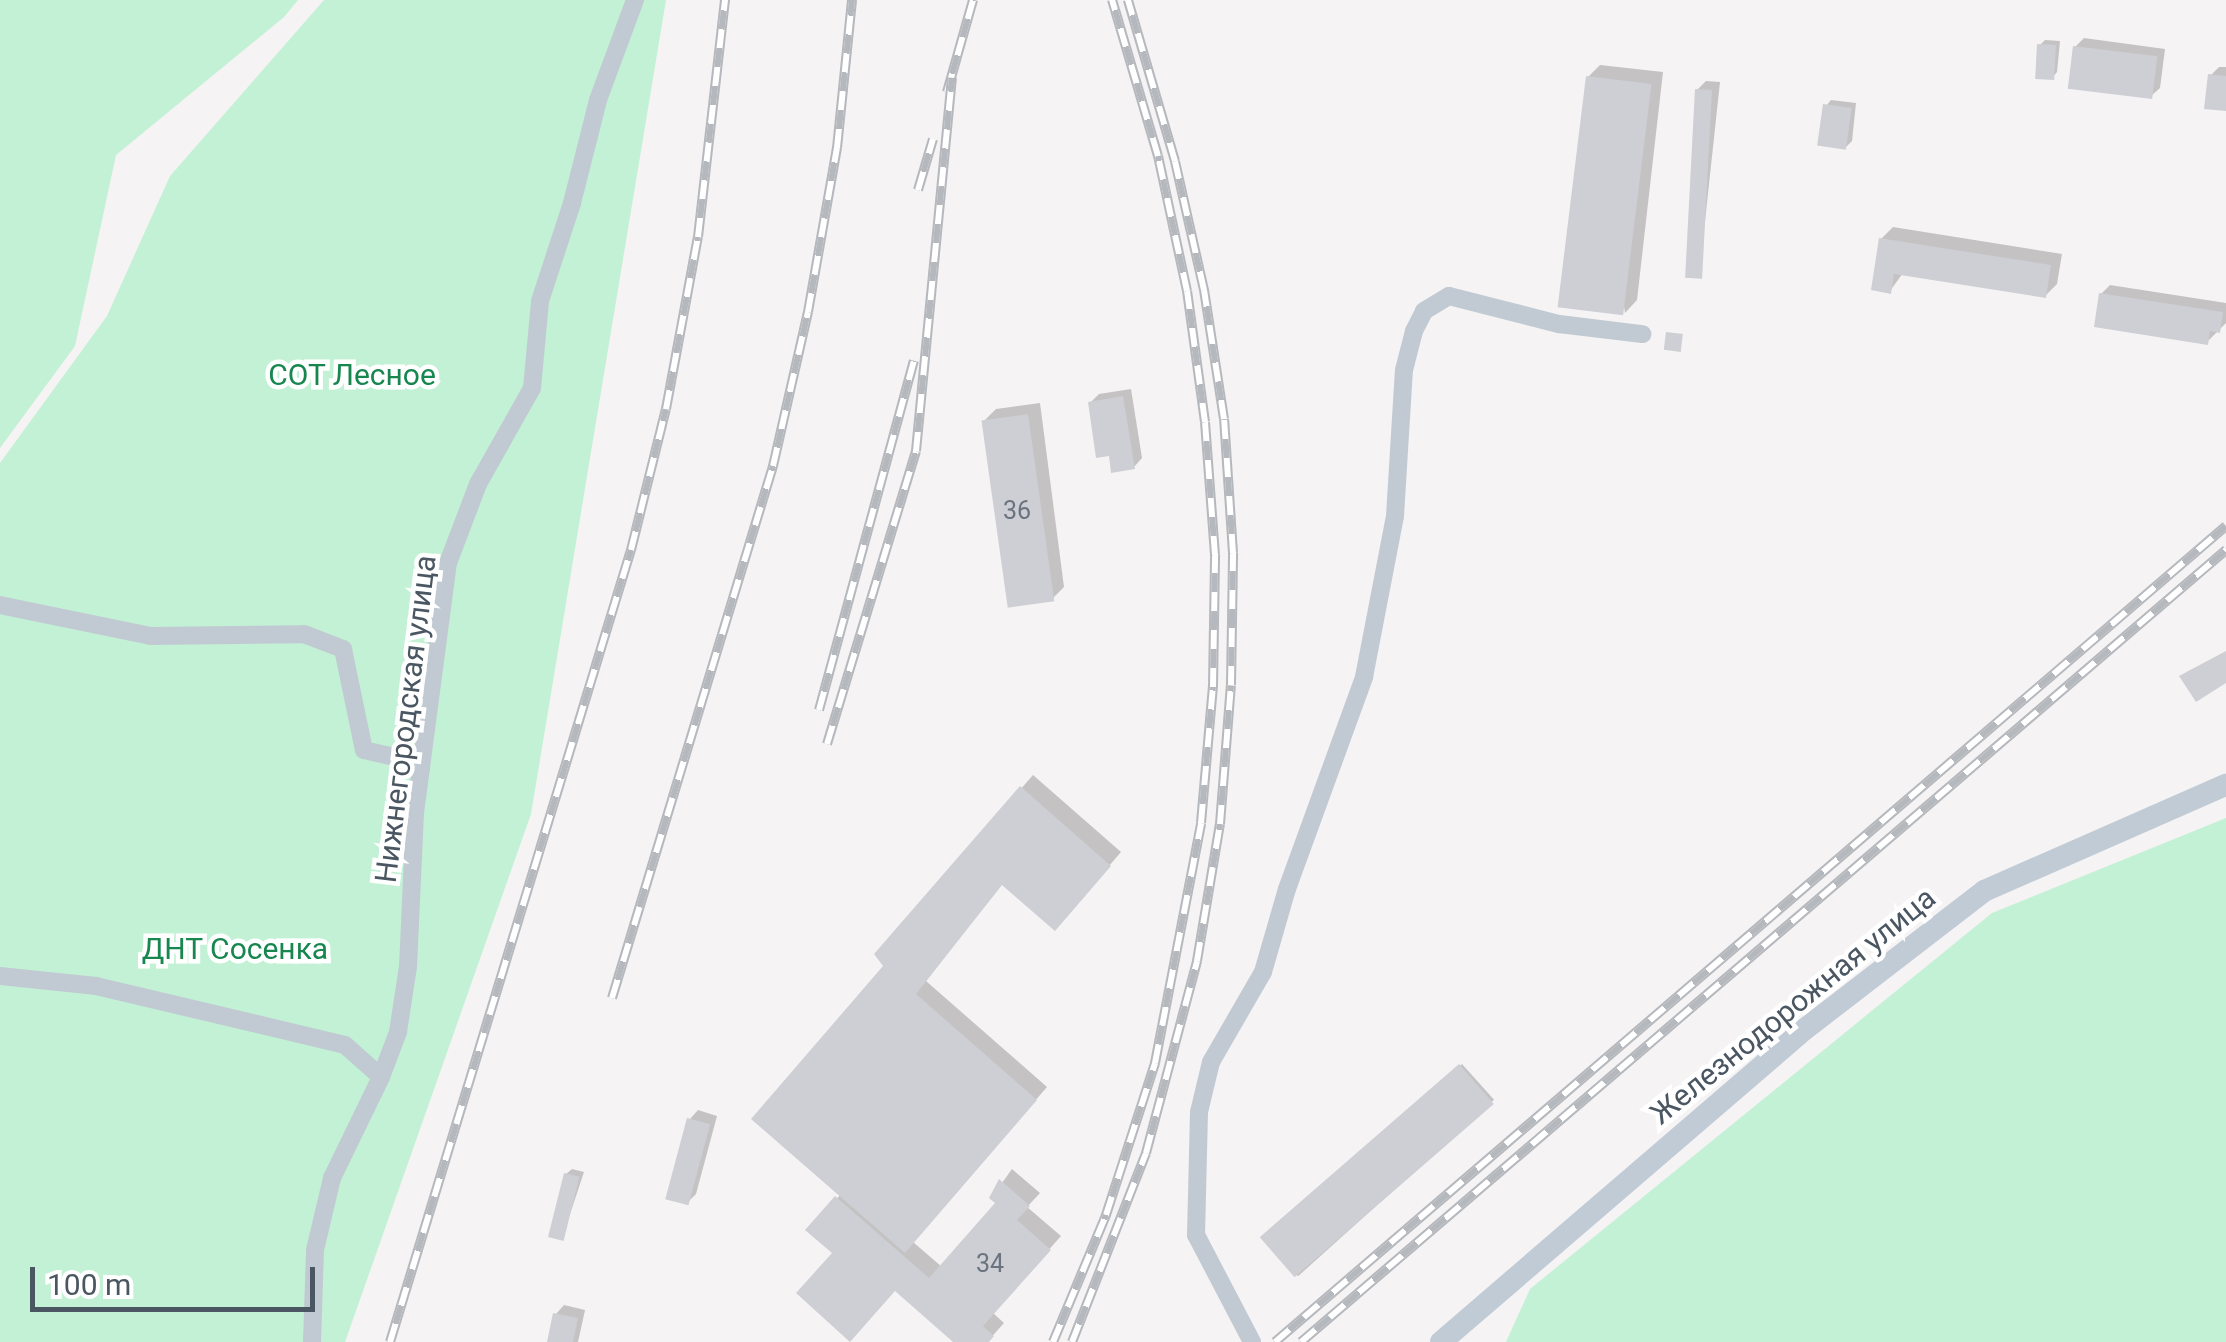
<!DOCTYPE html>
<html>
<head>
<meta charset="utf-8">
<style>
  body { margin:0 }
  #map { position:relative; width:2226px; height:1342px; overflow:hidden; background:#f5f3f3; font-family:Roboto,sans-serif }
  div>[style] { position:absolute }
  .green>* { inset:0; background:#c3f1d5 }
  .shadow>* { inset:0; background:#0003; transform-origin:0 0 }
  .building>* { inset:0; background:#cdcfd5; transform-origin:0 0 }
  .street>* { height:18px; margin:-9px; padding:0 9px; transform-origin:9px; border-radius:9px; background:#c1cad2 }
  .secondary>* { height:22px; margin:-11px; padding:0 11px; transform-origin:11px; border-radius:11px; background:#c1cbd6 }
  .rail>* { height:10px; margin-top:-5px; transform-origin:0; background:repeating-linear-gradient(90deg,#fff 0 19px,#b5b8bd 0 38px); box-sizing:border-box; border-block:2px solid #b5b8bd }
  span { translate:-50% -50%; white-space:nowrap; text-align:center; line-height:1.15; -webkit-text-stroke:9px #fff; paint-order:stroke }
  .number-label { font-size:25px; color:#6b747e }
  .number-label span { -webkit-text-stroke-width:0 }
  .park-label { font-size:30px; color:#17864f }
  .street-label { font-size:30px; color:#4a5661 }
  .scale { position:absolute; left:30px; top:1267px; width:285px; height:45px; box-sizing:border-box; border:5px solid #4a5661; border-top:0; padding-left:12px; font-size:30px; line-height:35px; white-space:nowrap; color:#4a5661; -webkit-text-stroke:8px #fff; paint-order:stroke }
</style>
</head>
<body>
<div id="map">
  <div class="green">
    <div style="clip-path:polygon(0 0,298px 0,284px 17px,116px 155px,75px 346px,0 448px)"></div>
    <div style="clip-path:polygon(324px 0,666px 0,531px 814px,345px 1342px,0 1342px,0 463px,107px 316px,170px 176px)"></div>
    <div style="clip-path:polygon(2226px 818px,2226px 1342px,1506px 1342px,1530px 1289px,1992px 913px)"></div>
  </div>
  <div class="shadow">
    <div style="clip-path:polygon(2084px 38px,2165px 49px,2160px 88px,2151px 96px,2075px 47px)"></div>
    <div style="clip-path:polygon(2045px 40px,2060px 41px,2057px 72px,2052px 78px,2040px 45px)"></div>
    <div style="clip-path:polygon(1600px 65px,1663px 72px,1637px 300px,1625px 313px,1588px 77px)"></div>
    <div style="clip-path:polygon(2219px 67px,2226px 67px,2226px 109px,2211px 75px)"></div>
    <div style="clip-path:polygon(1706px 81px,1720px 82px,1700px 268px,1691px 276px,1697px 90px)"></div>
    <div style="clip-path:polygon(1831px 100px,1856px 103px,1852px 141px,1846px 147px,1826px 106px)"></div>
    <div style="clip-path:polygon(1893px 227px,2062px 254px,2057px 284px,2045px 296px,1903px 273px,1890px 291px,1881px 239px)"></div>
    <div style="clip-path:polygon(2110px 285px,2226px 303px,2226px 323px,2207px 342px,2101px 294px)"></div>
    <div style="clip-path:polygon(1131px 389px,1142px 458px,1134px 467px,1111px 453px,1090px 403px,1099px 394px)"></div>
    <div style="clip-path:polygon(1040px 403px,1064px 587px,1052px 599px,984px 421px,996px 409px)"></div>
    <div style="clip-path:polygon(1033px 775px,1121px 852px,1067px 915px,1003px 882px,926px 981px,1047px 1087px,913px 1242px,942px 1267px,998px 1203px,992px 1197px,1012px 1169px,1040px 1193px,1027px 1207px,1061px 1236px,993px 1313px,1004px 1323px,987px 1342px,957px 1342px,896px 1288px,835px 1253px,809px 1230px,841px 1194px,886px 966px,877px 954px)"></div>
    <div style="left:1462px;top:1064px;width:48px;height:264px;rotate:48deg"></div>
    <div style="clip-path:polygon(698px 1110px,717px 1116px,696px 1194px,687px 1203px,690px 1119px)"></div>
    <div style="clip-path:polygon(572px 1169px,584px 1172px,562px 1238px,566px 1174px)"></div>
    <div style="clip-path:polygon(564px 1305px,585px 1310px,578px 1342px,549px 1342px,556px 1314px)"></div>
  </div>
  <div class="building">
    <div style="left:2037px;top:44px;width:19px;height:35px;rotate:3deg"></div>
    <div style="left:2073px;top:46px;width:85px;height:43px;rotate:7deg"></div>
    <div style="clip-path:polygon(2208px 74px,2226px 76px,2226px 111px,2204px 109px)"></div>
    <div style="left:1586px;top:76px;width:66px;height:233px;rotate:7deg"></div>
    <div style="left:1695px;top:89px;width:17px;height:189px;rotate:3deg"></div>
    <div style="left:1823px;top:104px;width:29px;height:42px;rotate:8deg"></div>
    <div style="clip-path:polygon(1879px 238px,2051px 265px,2046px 298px,1894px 274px,1891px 294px,1871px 290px)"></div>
    <div style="clip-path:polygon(2099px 293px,2223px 312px,2220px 333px,2210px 331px,2208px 345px,2094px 327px)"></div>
    <div style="left:1666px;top:332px;width:17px;height:18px;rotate:7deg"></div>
    <div style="clip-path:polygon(1123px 396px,1135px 469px,1111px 473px,1109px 456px,1096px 458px,1088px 402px)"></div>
    <div style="left:1028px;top:414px;width:189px;height:47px;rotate:82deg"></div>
    <div style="clip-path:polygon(2226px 651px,2226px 683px,2196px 702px,2179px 676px)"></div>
    <div style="clip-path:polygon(1020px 786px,1111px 866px,1055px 931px,1002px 885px,916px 994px,1037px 1100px,905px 1253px,751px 1119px,883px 966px,874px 954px)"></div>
    <div style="left:1459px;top:1064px;width:53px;height:264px;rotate:49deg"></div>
    <div style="left:687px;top:1118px;width:24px;height:84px;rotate:15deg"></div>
    <div style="left:564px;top:1173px;width:16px;height:66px;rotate:14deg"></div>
    <div style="clip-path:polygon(999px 1179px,1030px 1206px,1017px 1220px,1051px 1250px,983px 1326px,994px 1336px,989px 1342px,953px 1342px,895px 1291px,850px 1342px,796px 1293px,832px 1253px,805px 1230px,835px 1196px,929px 1278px,995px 1203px,989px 1198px)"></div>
    <div style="clip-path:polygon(553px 1313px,578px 1318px,573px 1342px,547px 1342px)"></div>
  </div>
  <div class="street">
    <div style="left:0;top:605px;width:154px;rotate:11.6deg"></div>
    <div style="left:151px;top:636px;width:153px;rotate:-0.7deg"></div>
    <div style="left:304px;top:634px;width:42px;rotate:21deg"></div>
    <div style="left:343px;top:649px;width:103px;rotate:78.3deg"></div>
    <div style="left:364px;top:750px;width:37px;rotate:13deg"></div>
    <div style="left:400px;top:758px;width:24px;rotate:30deg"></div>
    <div style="left:0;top:976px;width:97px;rotate:5.9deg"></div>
    <div style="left:96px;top:986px;width:256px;rotate:13.3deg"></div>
    <div style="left:345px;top:1045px;width:48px;rotate:41.6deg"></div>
    <div style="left:312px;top:1342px;width:92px;rotate:-88.1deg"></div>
    <div style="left:315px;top:1250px;width:74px;rotate:-76.7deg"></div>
    <div style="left:332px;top:1178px;width:112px;rotate:-64.1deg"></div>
    <div style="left:381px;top:1077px;width:48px;rotate:-69.3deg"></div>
    <div style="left:398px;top:1032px;width:66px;rotate:-81.3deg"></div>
    <div style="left:408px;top:967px;width:154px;rotate:-87.4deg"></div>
    <div style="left:415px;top:813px;width:252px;rotate:-82.5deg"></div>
    <div style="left:448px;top:563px;width:85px;rotate:-69.2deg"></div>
    <div style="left:478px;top:484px;width:110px;rotate:-60.6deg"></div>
    <div style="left:532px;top:388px;width:87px;rotate:-84.7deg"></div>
    <div style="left:540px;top:301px;width:103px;rotate:-71.9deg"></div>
    <div style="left:572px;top:203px;width:106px;rotate:-75.8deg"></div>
    <div style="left:598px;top:100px;width:107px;rotate:-69.7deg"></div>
    <div style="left:1252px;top:1342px;width:121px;rotate:-117.6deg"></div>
    <div style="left:1196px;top:1235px;width:123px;rotate:-88.6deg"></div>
    <div style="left:1199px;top:1112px;width:51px;rotate:-76.5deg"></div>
    <div style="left:1211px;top:1062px;width:104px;rotate:-60deg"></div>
    <div style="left:1263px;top:972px;width:86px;rotate:-73.9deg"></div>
    <div style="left:1287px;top:889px;width:226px;rotate:-70deg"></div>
    <div style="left:1364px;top:677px;width:164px;rotate:-79.1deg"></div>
    <div style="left:1395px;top:516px;width:146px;rotate:-86.5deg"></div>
    <div style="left:1404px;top:370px;width:40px;rotate:-75.6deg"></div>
    <div style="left:1414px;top:331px;width:22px;rotate:-63deg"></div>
    <div style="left:1424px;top:311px;width:29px;rotate:-31deg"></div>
    <div style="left:1449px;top:296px;width:114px;rotate:14.3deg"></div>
    <div style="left:1559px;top:324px;width:84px;rotate:6.9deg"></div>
  </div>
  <div class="secondary">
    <div style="left:1441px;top:1342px;width:480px;rotate:-40.7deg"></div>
    <div style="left:1805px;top:1029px;width:226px;rotate:-37.6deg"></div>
    <div style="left:1984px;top:891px;width:264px;rotate:-23.7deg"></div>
  </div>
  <div class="rail">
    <div style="left:947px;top:92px;width:96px;rotate:-74.2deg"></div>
    <div style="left:918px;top:190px;width:53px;rotate:-73.6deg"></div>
    <div style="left:819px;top:710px;width:362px;rotate:-74.8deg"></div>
    <div style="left:827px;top:744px;width:306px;rotate:-73.1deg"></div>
    <div style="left:916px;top:451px;width:375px;rotate:-84.5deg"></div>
    <div style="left:612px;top:998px;width:556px;rotate:-73.16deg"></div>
    <div style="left:773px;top:466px;width:158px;rotate:-77.2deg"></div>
    <div style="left:808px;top:312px;width:167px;rotate:-80deg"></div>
    <div style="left:837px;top:148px;width:149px;rotate:-84.2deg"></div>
    <div style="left:390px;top:1342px;width:828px;rotate:-73.08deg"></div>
    <div style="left:631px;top:550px;width:145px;rotate:-76.1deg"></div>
    <div style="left:666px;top:409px;width:175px;rotate:-79.5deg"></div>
    <div style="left:698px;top:237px;width:239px;rotate:-83.5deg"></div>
    <div style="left:1053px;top:1342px;width:138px;rotate:-67.3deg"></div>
    <div style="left:1106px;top:1215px;width:160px;rotate:-72.1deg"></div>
    <div style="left:1155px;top:1063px;width:244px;rotate:-79.1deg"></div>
    <div style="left:1201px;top:823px;width:137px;rotate:-85deg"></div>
    <div style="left:1213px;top:687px;width:132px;rotate:-89.1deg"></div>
    <div style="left:1215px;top:555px;width:133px;rotate:-94.3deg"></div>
    <div style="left:1205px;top:422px;width:132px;rotate:-97.8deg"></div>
    <div style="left:1187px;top:291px;width:138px;rotate:-102.1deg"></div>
    <div style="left:1158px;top:156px;width:163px;rotate:-106.4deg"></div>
    <div style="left:1072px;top:1342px;width:203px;rotate:-68.6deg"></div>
    <div style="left:1146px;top:1153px;width:199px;rotate:-75.1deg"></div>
    <div style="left:1197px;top:961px;width:139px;rotate:-80.5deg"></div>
    <div style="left:1220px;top:824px;width:139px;rotate:-85.5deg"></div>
    <div style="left:1231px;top:685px;width:132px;rotate:-89.1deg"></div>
    <div style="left:1233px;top:553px;width:134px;rotate:-93.8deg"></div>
    <div style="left:1224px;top:419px;width:131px;rotate:-98.8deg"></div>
    <div style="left:1204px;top:290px;width:132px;rotate:-102.7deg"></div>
    <div style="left:1175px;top:161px;width:168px;rotate:-106.3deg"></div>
    <div style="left:1275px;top:1342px;width:1253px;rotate:-40.63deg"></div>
    <div style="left:1301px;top:1342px;width:1218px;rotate:-40.57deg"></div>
  </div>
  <div class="number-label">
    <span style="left:1017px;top:511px">36</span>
    <span style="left:990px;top:1264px">34</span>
  </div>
  <div class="park-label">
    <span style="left:352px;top:375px">СОТ Лесное</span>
    <span style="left:235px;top:949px">ДНТ Сосенка</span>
  </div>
  <div class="street-label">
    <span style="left:406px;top:719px;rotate:-83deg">Нижнегородская улица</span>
    <span style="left:1793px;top:1006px;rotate:-39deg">Железнодорожная улица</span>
  </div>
  <div class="scale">100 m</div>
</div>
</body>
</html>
